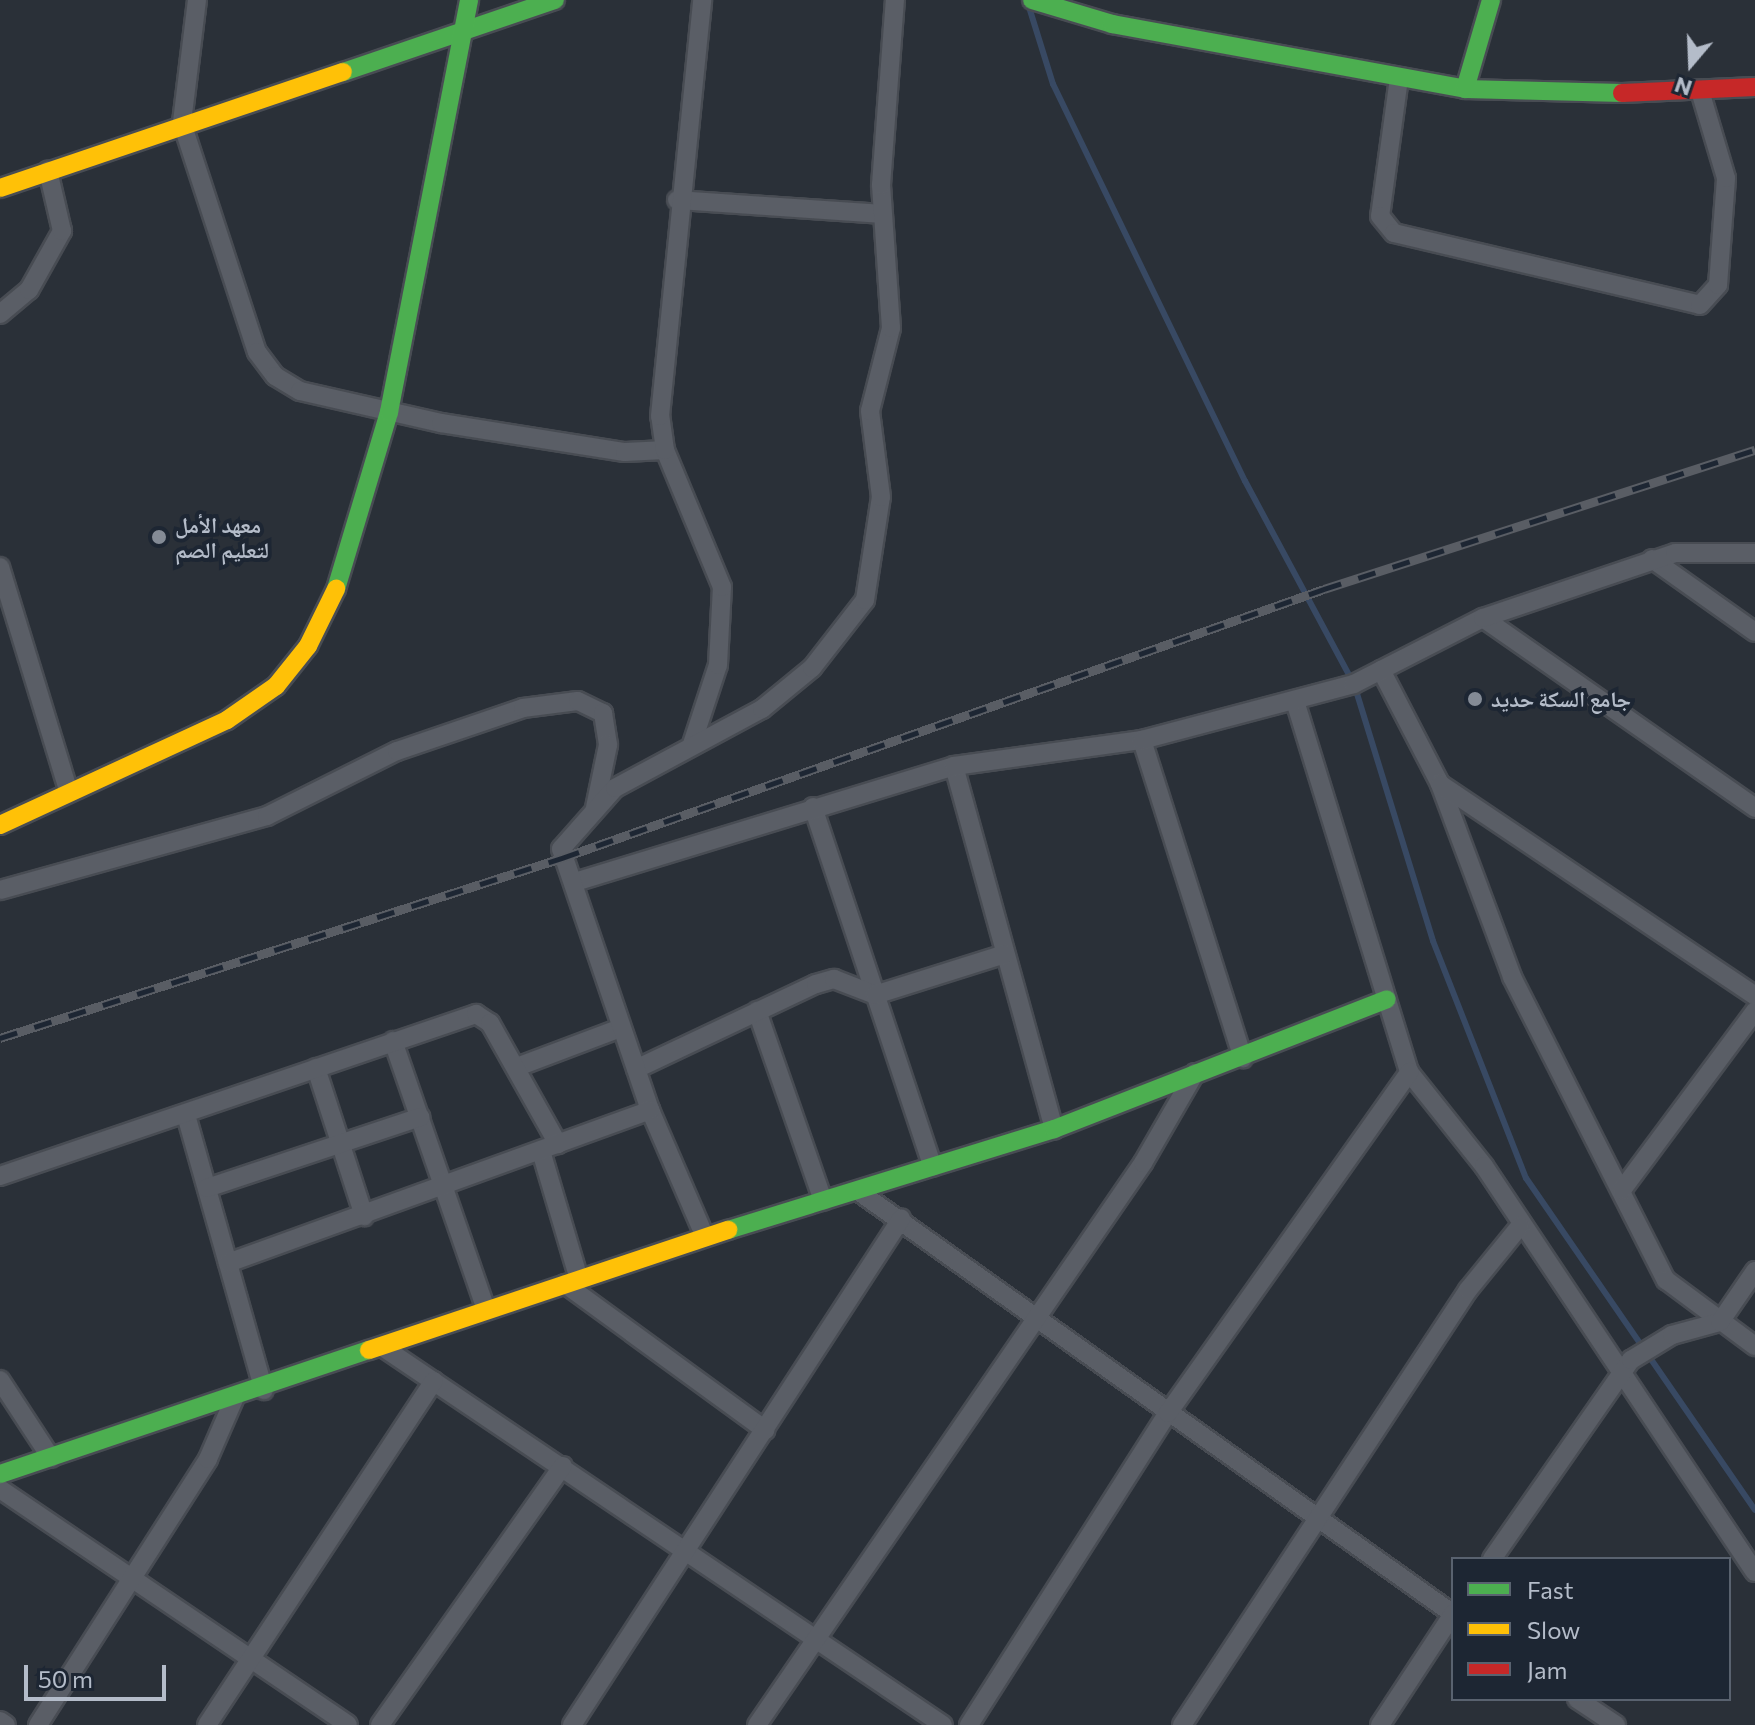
<!DOCTYPE html>
<html>
<head>
<meta charset="utf-8">
<style>
  body { margin:0 }
  #map { position:relative; width:1755px; height:1725px; overflow:hidden; background:#2a3038; font-family:Commissioner,"Noto Naskh Arabic",sans-serif }
  div>[style] { position:absolute }
  .stream>* { height:6px; margin:-3px; padding:0 3px; transform-origin:3px; border-radius:3px; background:#384963 }
  .roads { filter:drop-shadow(2px 0 #484c53) drop-shadow(-2px 0 #484c53) drop-shadow(0 2px #484c53) drop-shadow(0 -2px #484c53) }
  .street>* { height:18px; margin:-9px; padding:0 9px; transform-origin:9px; border-radius:9px; background:#5a5e66 }
  .fast>* { height:18px; margin:-9px; padding:0 9px; transform-origin:9px; border-radius:9px; background:#4caf50 }
  .slow>* { height:18px; margin:-9px; padding:0 9px; transform-origin:9px; border-radius:9px; background:#ffc107 }
  .jam>* { height:18px; margin:-9px; padding:0 9px; transform-origin:9px; border-radius:9px; background:#c62828 }
  .rail>* { height:9px; margin-top:-4.5px; transform-origin:0; background:repeating-linear-gradient(90deg,#1d2633 0 18px,#595d64 0 36px); box-sizing:border-box; border-block:2px solid #595d64 }
  .dots>* { width:22px; height:22px; translate:-50% -50%; box-sizing:border-box; border:4px solid #1d2633; border-radius:50% }
  span { translate:-50% -50%; white-space:nowrap; text-align:center; line-height:1.15; -webkit-text-stroke:8px #1d2633; paint-order:stroke }
  .poi-label { font-size:22px; color:#b4bcc9; font-weight:700 }
  .left { translate:0 -50%; text-align:left }
  .legend { position:absolute; left:1451px; top:1557px; width:280px; height:144px; box-sizing:border-box; background:#1d2633; border:2px solid #59626f; margin:0; padding:10px 14px; list-style:none; font-size:24px; color:#b4bcc9 }
  .legend li { display:flex; align-items:center; gap:16px; height:40px }
  .legend b { width:40px; border:2px solid #59626f }
  .north { position:absolute; left:1651px; top:24px; width:80px; height:80px; -webkit-text-stroke:6px #1d2633; paint-order:stroke; rotate:199deg; font-size:22px; font-weight:700; line-height:32px; text-align:center; color:#b4bcc9 }
  .north::after { content:''; display:block; margin:auto; width:28px; height:36px; background:#b4bcc9; clip-path:polygon(50% 0,100% 100%,50% 72%,0 100%) }
  .scale { position:absolute; left:24px; top:1665px; width:142px; height:36px; box-sizing:border-box; border:4px solid #b4bcc9; border-top:0; padding-left:10px; font-size:24px; line-height:28px; white-space:nowrap; color:#b4bcc9; -webkit-text-stroke:6px #1d2633; paint-order:stroke }
</style>
</head>
<body>
<div id="map">
  <div class="stream">
    <div style="left:1029px;top:7px;width:81px;rotate:72.7deg"></div>
    <div style="left:1053px;top:84px;width:441px;rotate:64.2deg"></div>
    <div style="left:1245px;top:481px;width:230px;rotate:61.8deg"></div>
    <div style="left:1354px;top:684px;width:269px;rotate:72.9deg"></div>
    <div style="left:1433px;top:941px;width:255px;rotate:68.6deg"></div>
    <div style="left:1526px;top:1178px;width:403px;rotate:55.4deg"></div>
  </div>
  <div class="roads">
    <div class="street">
      <div style="left:197px;top:0;width:124px;rotate:97deg"></div>
      <div style="left:182px;top:123px;width:241px;rotate:71.9deg"></div>
      <div style="left:257px;top:352px;width:30px;rotate:53deg"></div>
      <div style="left:275px;top:376px;width:29px;rotate:31deg"></div>
      <div style="left:300px;top:391px;width:145px;rotate:12.8deg"></div>
      <div style="left:441px;top:423px;width:186px;rotate:9deg"></div>
      <div style="left:625px;top:452px;width:40px;rotate:-2.9deg"></div>
      <div style="left:1399px;top:78px;width:139px;rotate:97.8deg"></div>
      <div style="left:1380px;top:216px;width:22px;rotate:51deg"></div>
      <div style="left:1394px;top:233px;width:314px;rotate:13.2deg"></div>
      <div style="left:1700px;top:305px;width:27px;rotate:-48deg"></div>
      <div style="left:1718px;top:285px;width:107px;rotate:-85.7deg"></div>
      <div style="left:1726px;top:178px;width:91px;rotate:-106.6deg"></div>
      <div style="left:677px;top:200px;width:205px;rotate:3.9deg"></div>
      <div style="left:0;top:314px;width:38px;rotate:-40deg"></div>
      <div style="left:29px;top:290px;width:68px;rotate:-60.8deg"></div>
      <div style="left:62px;top:231px;width:62px;rotate:-103.1deg"></div>
      <div style="left:1652px;top:559px;width:126px;rotate:35.3deg"></div>
      <div style="left:0;top:567px;width:235px;rotate:73deg"></div>
      <div style="left:1483px;top:618px;width:332px;rotate:34.9deg"></div>
      <div style="left:1381px;top:670px;width:128px;rotate:62.6deg"></div>
      <div style="left:1440px;top:784px;width:206px;rotate:69.5deg"></div>
      <div style="left:1512px;top:977px;width:340px;rotate:63.1deg"></div>
      <div style="left:1666px;top:1280px;width:111px;rotate:36.6deg"></div>
      <div style="left:1295px;top:701px;width:388px;rotate:72.9deg"></div>
      <div style="left:1409px;top:1072px;width:120px;rotate:51.4deg"></div>
      <div style="left:1484px;top:1166px;width:488px;rotate:56.3deg"></div>
      <div style="left:1142px;top:740px;width:334px;rotate:72.4deg"></div>
      <div style="left:692px;top:744px;width:83px;rotate:-71.8deg"></div>
      <div style="left:718px;top:665px;width:78px;rotate:-87.1deg"></div>
      <div style="left:722px;top:587px;width:148px;rotate:-112.6deg"></div>
      <div style="left:665px;top:450px;width:34px;rotate:-98deg"></div>
      <div style="left:660px;top:416px;width:418px;rotate:-84.2deg"></div>
      <div style="left:954px;top:766px;width:377px;rotate:74.6deg"></div>
      <div style="left:1440px;top:784px;width:380px;rotate:33.9deg"></div>
      <div style="left:813px;top:807px;width:379px;rotate:71.6deg"></div>
      <div style="left:575px;top:882px;width:396px;rotate:-17deg"></div>
      <div style="left:954px;top:766px;width:190px;rotate:-7.9deg"></div>
      <div style="left:1142px;top:740px;width:219px;rotate:-14.8deg"></div>
      <div style="left:1354px;top:684px;width:145px;rotate:-27.1deg"></div>
      <div style="left:1483px;top:618px;width:203px;rotate:-18.7deg"></div>
      <div style="left:1675px;top:553px;width:80px"></div>
      <div style="left:0;top:890px;width:277px;rotate:-15.5deg"></div>
      <div style="left:267px;top:816px;width:145px;rotate:-26.6deg"></div>
      <div style="left:397px;top:751px;width:133px;rotate:-18.8deg"></div>
      <div style="left:523px;top:708px;width:55px;rotate:-7.3deg"></div>
      <div style="left:578px;top:701px;width:28px;rotate:26deg"></div>
      <div style="left:603px;top:713px;width:32px;rotate:81deg"></div>
      <div style="left:608px;top:745px;width:64px;rotate:101.7deg"></div>
      <div style="left:757px;top:1011px;width:201px;rotate:70.8deg"></div>
      <div style="left:393px;top:1041px;width:284px;rotate:70.9deg"></div>
      <div style="left:517px;top:1067px;width:111px;rotate:-20.6deg"></div>
      <div style="left:316px;top:1068px;width:156px;rotate:72deg"></div>
      <div style="left:636px;top:1069px;width:199px;rotate:-25.3deg"></div>
      <div style="left:816px;top:984px;width:19px;rotate:-16deg"></div>
      <div style="left:834px;top:979px;width:44px;rotate:21.3deg"></div>
      <div style="left:875px;top:995px;width:136px;rotate:-17.5deg"></div>
      <div style="left:186px;top:1115px;width:286px;rotate:74.2deg"></div>
      <div style="left:541px;top:1151px;width:134px;rotate:73.5deg"></div>
      <div style="left:0;top:1176px;width:503px;rotate:-18.8deg"></div>
      <div style="left:476px;top:1014px;width:17px;rotate:33deg"></div>
      <div style="left:490px;top:1023px;width:139px;rotate:60.7deg"></div>
      <div style="left:207px;top:1188px;width:225px;rotate:-18.4deg"></div>
      <div style="left:1622px;top:1190px;width:223px;rotate:-53.4deg"></div>
      <div style="left:858px;top:1191px;width:730px;rotate:35.41deg"></div>
      <div style="left:705px;top:1237px;width:138px;rotate:-113.4deg"></div>
      <div style="left:650px;top:1110px;width:276px;rotate:-108.8deg"></div>
      <div style="left:561px;top:849px;width:81px;rotate:-48.5deg"></div>
      <div style="left:615px;top:788px;width:167px;rotate:-28.3deg"></div>
      <div style="left:762px;top:709px;width:65px;rotate:-39.4deg"></div>
      <div style="left:812px;top:668px;width:86px;rotate:-52.1deg"></div>
      <div style="left:865px;top:600px;width:104px;rotate:-81.2deg"></div>
      <div style="left:881px;top:497px;width:87px;rotate:-97.3deg"></div>
      <div style="left:870px;top:411px;width:86px;rotate:-75.8deg"></div>
      <div style="left:891px;top:328px;width:143px;rotate:-94deg"></div>
      <div style="left:881px;top:185px;width:186px;rotate:-85.7deg"></div>
      <div style="left:228px;top:1263px;width:449px;rotate:-19.9deg"></div>
      <div style="left:565px;top:1284px;width:248px;rotate:36.1deg"></div>
      <div style="left:384px;top:1348px;width:674px;rotate:34deg"></div>
      <div style="left:0;top:1380px;width:93px;rotate:56.8deg"></div>
      <div style="left:0;top:1489px;width:420px;rotate:34.1deg"></div>
      <div style="left:1492px;top:1559px;width:243px;rotate:-55.1deg"></div>
      <div style="left:1631px;top:1360px;width:48px;rotate:-31.4deg"></div>
      <div style="left:1672px;top:1335px;width:50px;rotate:-15.2deg"></div>
      <div style="left:1720px;top:1322px;width:62px;rotate:-55.5deg"></div>
      <div style="left:1577px;top:1699px;width:47px;rotate:33.7deg"></div>
      <div style="left:0;top:1721px;width:7px;rotate:34deg"></div>
      <div style="left:38px;top:1725px;width:316px;rotate:-57.4deg"></div>
      <div style="left:208px;top:1459px;width:68px;rotate:-66.5deg"></div>
      <div style="left:207px;top:1725px;width:412px;rotate:-56.6deg"></div>
      <div style="left:380px;top:1725px;width:317px;rotate:-54.8deg"></div>
      <div style="left:572px;top:1725px;width:604px;rotate:-56.97deg"></div>
      <div style="left:757px;top:1725px;width:682px;rotate:-55.52deg"></div>
      <div style="left:1143px;top:1163px;width:104px;rotate:-60deg"></div>
      <div style="left:969px;top:1725px;width:370px;rotate:-57.5deg"></div>
      <div style="left:1168px;top:1413px;width:418px;rotate:-54.7deg"></div>
      <div style="left:1182px;top:1725px;width:521px;rotate:-56.68deg"></div>
      <div style="left:1468px;top:1290px;width:82px;rotate:-50.9deg"></div>
      <div style="left:1380px;top:1725px;width:133px;rotate:-56.7deg"></div>
    </div>
    <div class="fast">
      <div style="left:1032px;top:0;width:84px;rotate:16.7deg"></div>
      <div style="left:1112px;top:24px;width:359px;rotate:10.4deg"></div>
      <div style="left:1465px;top:89px;width:157px;rotate:1.5deg"></div>
      <div style="left:343px;top:72px;width:224px;rotate:-18.8deg"></div>
      <div style="left:1465px;top:89px;width:93px;rotate:-73.7deg"></div>
      <div style="left:336px;top:589px;width:185px;rotate:-73.3deg"></div>
      <div style="left:389px;top:412px;width:420px;rotate:-79deg"></div>
      <div style="left:728px;top:1230px;width:341px;rotate:-17.2deg"></div>
      <div style="left:1054px;top:1129px;width:357px;rotate:-21.3deg"></div>
      <div style="left:0;top:1474px;width:389px;rotate:-18.6deg"></div>
    </div>
    <div class="slow">
      <div style="left:0;top:188px;width:362px;rotate:-18.7deg"></div>
      <div style="left:0;top:825px;width:250px;rotate:-24.8deg"></div>
      <div style="left:227px;top:720px;width:60px;rotate:-34.8deg"></div>
      <div style="left:276px;top:686px;width:51px;rotate:-51.3deg"></div>
      <div style="left:308px;top:646px;width:64px;rotate:-63.8deg"></div>
      <div style="left:369px;top:1350px;width:379px;rotate:-18.5deg"></div>
    </div>
    <div class="jam">
      <div style="left:1622px;top:93px;width:133px;rotate:-2.6deg"></div>
    </div>
  </div>
  <div class="rail">
    <div style="left:0;top:1038px;width:590px;rotate:-17.76deg"></div>
    <div style="left:562px;top:858px;width:808px;rotate:-19.44deg"></div>
    <div style="left:1324px;top:589px;width:453px;rotate:-17.9deg"></div>
  </div>
  <div class="dots">
    <div style="left:159px;top:537px;background:#848b96"></div>
    <div style="left:1475px;top:699px;background:#848b96"></div>
  </div>
  <div class="poi-label">
    <span class="left" style="left:175px;top:537px">معهد الأمل<br>لتعليم الصم</span>
    <span class="left" style="left:1491px;top:699px">جامع السكة حديد</span>
  </div>
  <ul class="legend">
  <li><b style="height:10px;background:#4caf50"></b>Fast</li>
  <li><b style="height:10px;background:#ffc107"></b>Slow</li>
  <li><b style="height:10px;background:#c62828"></b>Jam</li>
  </ul>
  <div class="north">N</div>
  <div class="scale">50 m</div>
</div>
</body>
</html>
